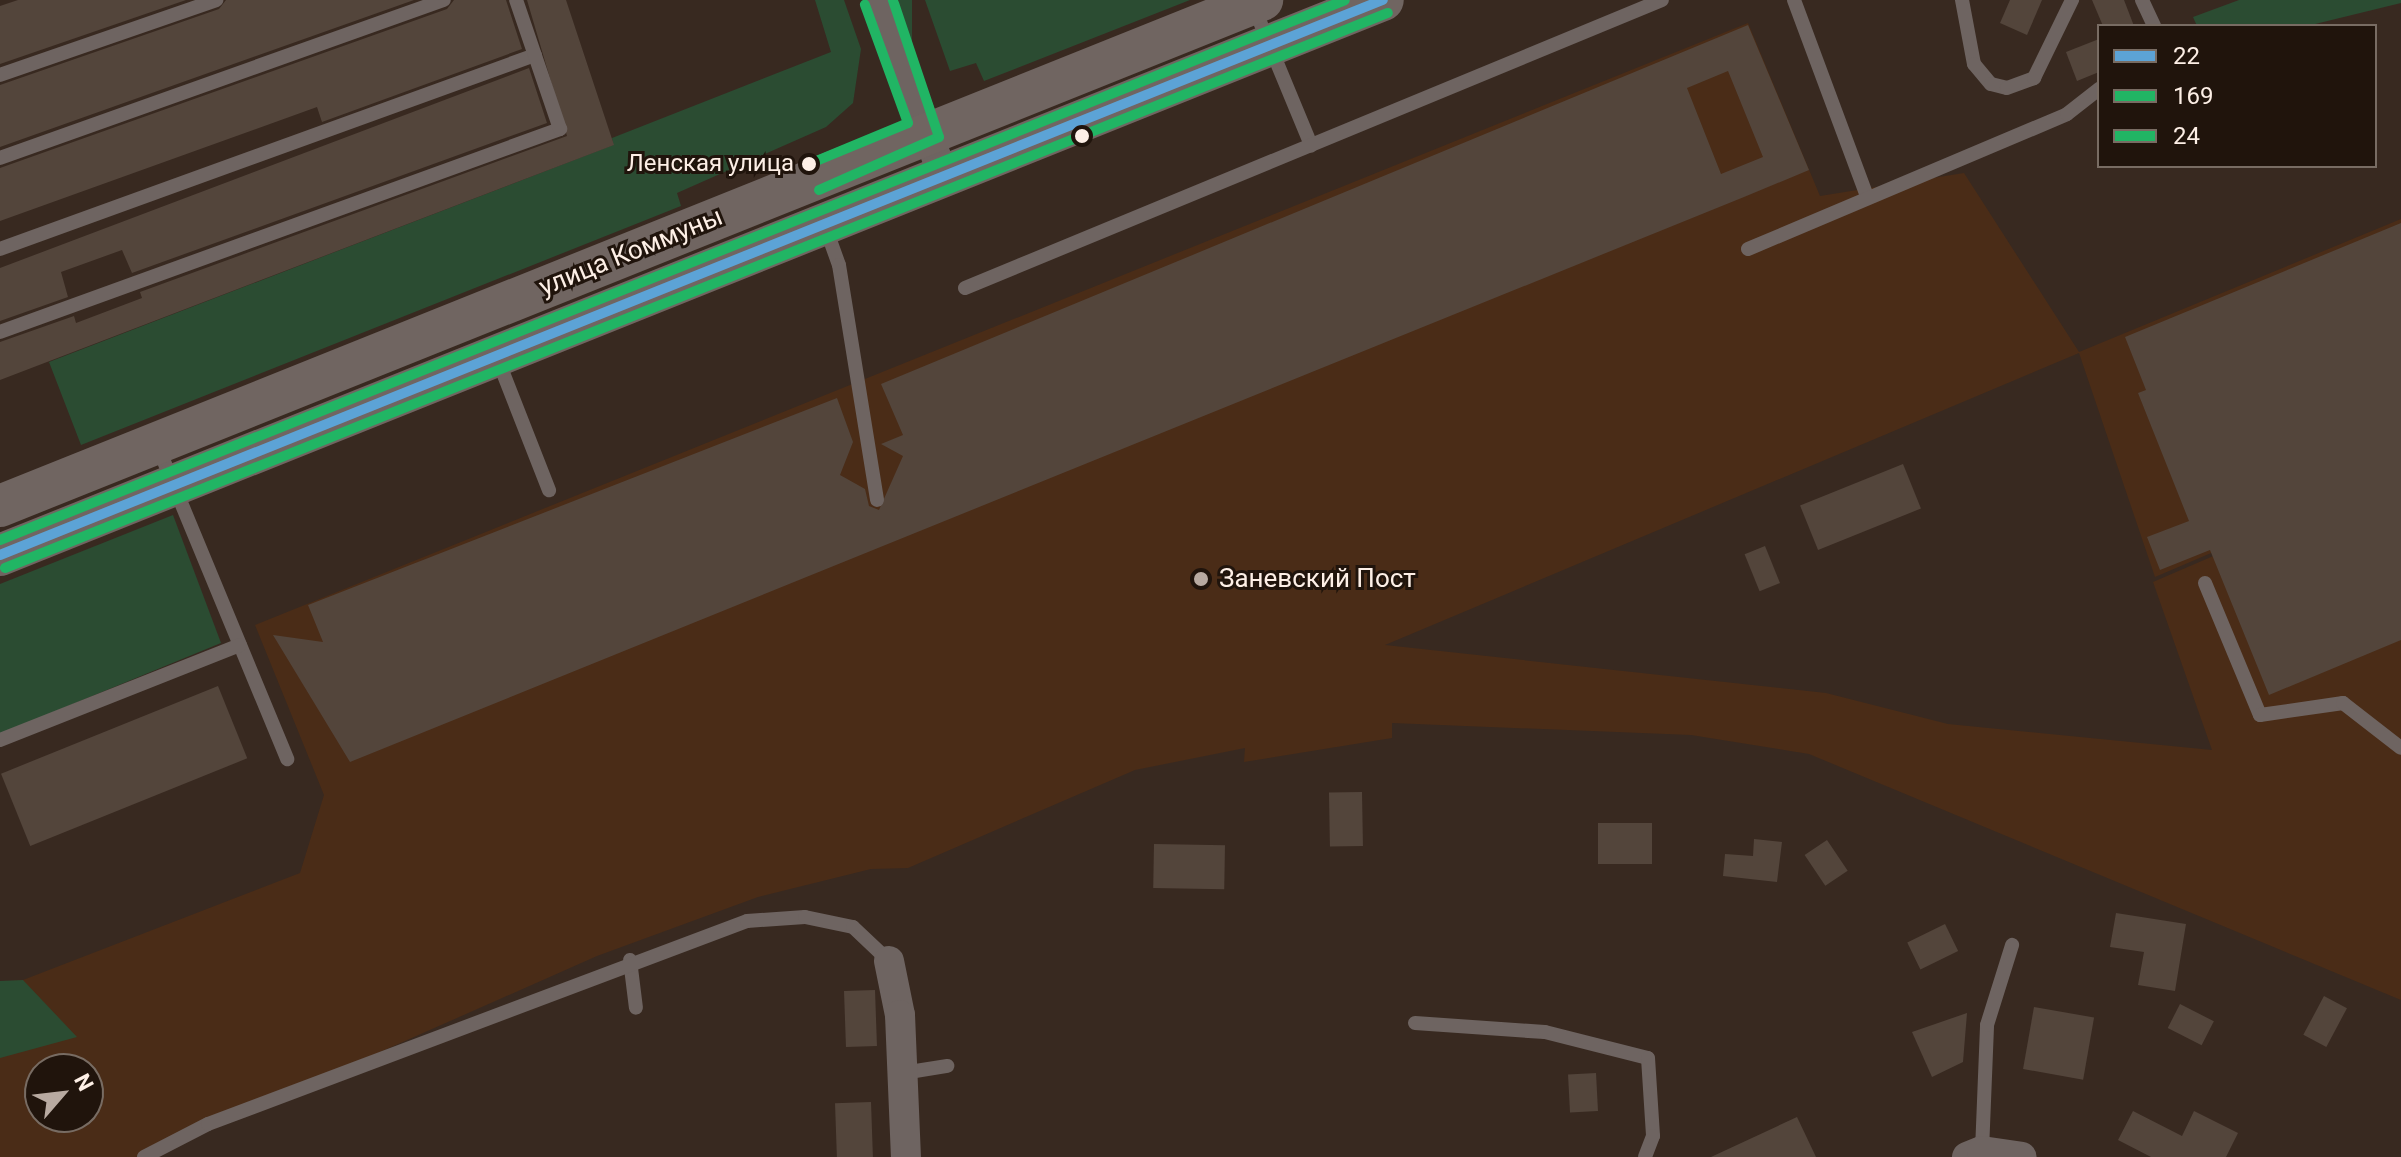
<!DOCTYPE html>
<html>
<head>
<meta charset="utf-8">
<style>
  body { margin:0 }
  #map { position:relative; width:2401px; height:1157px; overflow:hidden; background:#382920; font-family:Roboto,sans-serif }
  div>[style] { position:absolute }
  .built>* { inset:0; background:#4a2c17 }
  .green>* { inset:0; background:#2b4c32; transform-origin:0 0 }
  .building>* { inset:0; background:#53453b; transform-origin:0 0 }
  .lane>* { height:14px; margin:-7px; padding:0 7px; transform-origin:7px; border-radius:7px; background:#6e6461 }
  .street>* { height:30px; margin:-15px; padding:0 15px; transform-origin:15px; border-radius:15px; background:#6e6461 }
  .secondary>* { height:42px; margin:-21px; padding:0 21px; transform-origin:21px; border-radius:21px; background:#706561 }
  .bus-1>* { height:10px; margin:-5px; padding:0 5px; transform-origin:5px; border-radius:5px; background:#5ca3d6 }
  .bus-2>* { height:10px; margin:-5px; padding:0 5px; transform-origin:5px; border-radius:5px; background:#21b564 }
  .bus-3>* { height:10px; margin:-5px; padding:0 5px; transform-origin:5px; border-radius:5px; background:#21b564 }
  .dots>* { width:22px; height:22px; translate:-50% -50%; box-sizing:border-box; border:4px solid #20140c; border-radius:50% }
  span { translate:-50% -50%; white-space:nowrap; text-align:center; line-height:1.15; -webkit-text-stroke:6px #20140c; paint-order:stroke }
  .bus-label { font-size:24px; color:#fdefe6 }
  .right { translate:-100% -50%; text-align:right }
  .street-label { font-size:26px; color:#fdefe6 }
  .poi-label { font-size:26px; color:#fdefe6 }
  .left { translate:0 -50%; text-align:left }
  .legend { position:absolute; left:2097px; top:24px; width:280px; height:144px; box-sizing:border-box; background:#20140c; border:2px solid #786c63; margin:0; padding:10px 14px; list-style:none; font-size:24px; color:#fdefe6 }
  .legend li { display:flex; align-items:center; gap:16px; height:40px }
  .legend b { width:40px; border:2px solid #786c63 }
  .north { position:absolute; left:24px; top:1053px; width:80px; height:80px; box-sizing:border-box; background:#20140c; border:2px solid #786c63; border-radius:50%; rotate:62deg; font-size:22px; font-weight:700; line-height:32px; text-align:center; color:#fdefe6 }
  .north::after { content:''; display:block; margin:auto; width:28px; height:36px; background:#b8aaa1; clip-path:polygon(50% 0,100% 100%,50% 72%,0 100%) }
</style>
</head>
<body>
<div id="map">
  <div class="built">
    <div style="clip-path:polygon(evenodd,1748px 23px,1820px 196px,1964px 173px,2079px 352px,2401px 219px,2401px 472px,2155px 577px,2079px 353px,1385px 645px,1826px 693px,1948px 724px,2212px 750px,2153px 582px,2401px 475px,2401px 1000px,1809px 754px,1691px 735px,1392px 723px,1392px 738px,1244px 762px,1245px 748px,1135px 770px,908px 868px,871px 869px,758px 897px,597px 956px,143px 1157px,0 1157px,0 982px,23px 980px,300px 873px,324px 795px,255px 625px,1748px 23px,40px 1069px,88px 1069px,88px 1117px,40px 1117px,40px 1069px)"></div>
  </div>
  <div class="green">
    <div style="clip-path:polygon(815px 0,844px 0,861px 49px,853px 103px,826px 127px,677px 193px,681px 206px,81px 445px,49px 362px,613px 145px,612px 138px,831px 52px)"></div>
    <div style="left:899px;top:0;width:13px;height:53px"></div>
    <div style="clip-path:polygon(925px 0,1190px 0,984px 81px,976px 63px,950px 71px)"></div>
    <div style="clip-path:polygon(2239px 0,2401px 0,2401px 3px,2307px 26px,2197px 26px,2193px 17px)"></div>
    <div style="clip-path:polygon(173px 515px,221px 643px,0 734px,0 584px)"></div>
    <div style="clip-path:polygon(23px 980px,77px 1037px,0 1058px,0 981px)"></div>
  </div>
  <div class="building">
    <div style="clip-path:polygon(18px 0,186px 0,0 64px,0 6px)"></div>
    <div style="clip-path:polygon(226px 0,414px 0,0 147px,0 85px,219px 9px)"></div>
    <div style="clip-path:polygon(454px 0,506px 0,522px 49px,322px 122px,317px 107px,0 221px,0 168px,447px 9px)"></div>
    <div style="clip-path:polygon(527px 0,566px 0,614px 145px,0 380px,0 342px,74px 316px,76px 323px,142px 298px,140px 292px,567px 136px)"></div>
    <div style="clip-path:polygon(2010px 0,2042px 0,2027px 35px,2000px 23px)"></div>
    <div style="clip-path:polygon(2092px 0,2124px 0,2134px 26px,2103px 26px)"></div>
    <div style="clip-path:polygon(evenodd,1748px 25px,1809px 170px,1744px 197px,350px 762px,273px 635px,323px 642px,308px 605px,837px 398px,853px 442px,840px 475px,865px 489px,869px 506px,879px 510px,903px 456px,881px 444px,903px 435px,881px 384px,1748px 25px,1728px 71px,1763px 157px,1721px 174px,1687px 88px,1728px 71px)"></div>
    <div style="clip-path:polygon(2099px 39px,2099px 72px,2077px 81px,2066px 52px)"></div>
    <div style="clip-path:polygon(529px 68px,547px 123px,132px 273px,122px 250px,61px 272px,68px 297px,0 321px,0 268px)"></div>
    <div style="clip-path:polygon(2401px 223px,2401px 640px,2269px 695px,2210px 550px,2160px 570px,2147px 537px,2189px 521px,2138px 393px,2146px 390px,2125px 337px)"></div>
    <div style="left:1903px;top:464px;width:48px;height:111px;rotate:68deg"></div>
    <div style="left:1765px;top:546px;width:40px;height:22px;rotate:68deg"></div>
    <div style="left:218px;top:686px;width:78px;height:234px;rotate:68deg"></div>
    <div style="left:1362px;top:792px;width:54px;height:33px;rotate:89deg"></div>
    <div style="left:1598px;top:823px;width:54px;height:41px"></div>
    <div style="clip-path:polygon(1754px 839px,1782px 842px,1777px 882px,1723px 876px,1725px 854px,1753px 856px)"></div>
    <div style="left:1827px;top:840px;width:37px;height:27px;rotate:56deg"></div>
    <div style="left:1154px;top:844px;width:71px;height:44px;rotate:1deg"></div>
    <div style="clip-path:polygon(2116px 913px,2186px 924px,2175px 991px,2138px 985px,2144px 952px,2110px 947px)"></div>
    <div style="left:1945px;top:924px;width:30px;height:42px;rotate:64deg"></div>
    <div style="left:875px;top:990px;width:56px;height:31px;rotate:88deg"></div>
    <div style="left:2324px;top:996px;width:26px;height:44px;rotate:28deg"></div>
    <div style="left:2180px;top:1004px;width:38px;height:27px;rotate:27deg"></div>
    <div style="left:2034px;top:1007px;width:61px;height:63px;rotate:10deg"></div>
    <div style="clip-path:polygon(1967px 1013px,1963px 1062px,1932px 1077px,1912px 1032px)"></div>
    <div style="left:1596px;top:1073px;width:38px;height:28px;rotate:87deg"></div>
    <div style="left:871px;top:1102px;width:55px;height:36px;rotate:88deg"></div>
    <div style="clip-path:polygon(2133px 1111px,2182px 1136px,2194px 1111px,2238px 1133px,2226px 1157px,2151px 1157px,2118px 1140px)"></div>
    <div style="clip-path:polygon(1797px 1117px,1816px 1157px,1711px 1157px)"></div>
  </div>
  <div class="lane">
    <div style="left:1794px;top:0;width:209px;rotate:69.6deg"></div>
    <div style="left:1962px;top:0;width:65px;rotate:79.4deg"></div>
    <div style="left:1974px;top:64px;width:26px;rotate:50deg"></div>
    <div style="left:1991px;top:84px;width:16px;rotate:14deg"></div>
    <div style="left:2007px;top:88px;width:29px;rotate:-20deg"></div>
    <div style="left:2034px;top:78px;width:87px;rotate:-64deg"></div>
    <div style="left:2142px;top:0;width:29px;rotate:65deg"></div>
    <div style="left:1253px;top:5px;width:152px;rotate:67.5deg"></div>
    <div style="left:0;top:75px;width:229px;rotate:-19.1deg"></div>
    <div style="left:0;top:158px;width:471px;rotate:-19.6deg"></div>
    <div style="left:825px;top:226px;width:41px;rotate:70.3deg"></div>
    <div style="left:839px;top:265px;width:238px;rotate:80.8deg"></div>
    <div style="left:0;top:249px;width:569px;rotate:-19.93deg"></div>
    <div style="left:1748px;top:249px;width:346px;rotate:-22.9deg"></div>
    <div style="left:2067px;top:114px;width:41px;rotate:-38deg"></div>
    <div style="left:965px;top:288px;width:754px;rotate:-22.45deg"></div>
    <div style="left:0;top:332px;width:596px;rotate:-19.93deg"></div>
    <div style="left:560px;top:129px;width:136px;rotate:-108.8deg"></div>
    <div style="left:498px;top:360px;width:140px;rotate:68.6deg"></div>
    <div style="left:158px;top:447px;width:338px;rotate:67.5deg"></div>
    <div style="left:2205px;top:583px;width:143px;rotate:67.4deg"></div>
    <div style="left:2260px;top:715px;width:84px;rotate:-8.2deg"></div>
    <div style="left:2343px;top:703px;width:73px;rotate:37.8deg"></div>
    <div style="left:0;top:740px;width:258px;rotate:-21.6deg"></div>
    <div style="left:630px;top:960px;width:48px;rotate:82.9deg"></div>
    <div style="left:1415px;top:1023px;width:130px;rotate:4deg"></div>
    <div style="left:1545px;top:1032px;width:106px;rotate:14.2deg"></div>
    <div style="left:1648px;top:1058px;width:78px;rotate:86.3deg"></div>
    <div style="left:1653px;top:1136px;width:22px;rotate:111deg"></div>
    <div style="left:903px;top:1073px;width:45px;rotate:-9deg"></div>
    <div style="left:1982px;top:1151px;width:126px;rotate:-87.7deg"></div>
    <div style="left:1987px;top:1025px;width:84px;rotate:-72.6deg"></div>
    <div style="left:144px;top:1157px;width:72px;rotate:-27.3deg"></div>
    <div style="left:208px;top:1124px;width:576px;rotate:-20.64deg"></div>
    <div style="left:747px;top:921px;width:58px;rotate:-3.9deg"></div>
    <div style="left:805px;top:917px;width:49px;rotate:11.8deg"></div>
    <div style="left:853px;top:927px;width:50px;rotate:43.4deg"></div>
  </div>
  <div class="street">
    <div style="left:878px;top:0;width:189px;rotate:69.6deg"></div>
    <div style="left:889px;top:961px;width:55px;rotate:78.5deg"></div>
    <div style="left:900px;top:1015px;width:142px;rotate:87.6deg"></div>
    <div style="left:1967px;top:1157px;width:16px;rotate:-22deg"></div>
    <div style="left:1982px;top:1151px;width:40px;rotate:8.5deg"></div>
  </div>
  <div class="secondary">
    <div style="left:0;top:506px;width:1360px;rotate:-21.85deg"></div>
    <div style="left:0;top:555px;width:1490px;rotate:-21.87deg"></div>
  </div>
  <div class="bus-1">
    <div style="left:0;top:555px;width:1490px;rotate:-21.87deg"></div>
  </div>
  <div class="bus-2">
    <div style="left:819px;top:190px;width:131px;rotate:-23.8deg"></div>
    <div style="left:939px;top:137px;width:145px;rotate:-108.6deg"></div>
    <div style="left:5px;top:568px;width:1490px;rotate:-21.87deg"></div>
  </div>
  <div class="bus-3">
    <div style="left:809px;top:164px;width:107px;rotate:-22.5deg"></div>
    <div style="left:908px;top:123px;width:126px;rotate:-110deg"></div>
    <div style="left:0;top:540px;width:1449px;rotate:-21.87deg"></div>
  </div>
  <div class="dots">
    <div style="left:1082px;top:136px;background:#fdefe6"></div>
    <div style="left:809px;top:164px;background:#fdefe6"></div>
    <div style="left:1201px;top:579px;background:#b8aaa1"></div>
  </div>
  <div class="bus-label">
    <span class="right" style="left:794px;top:164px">Ленская улица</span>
  </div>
  <div class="street-label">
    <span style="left:631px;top:252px;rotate:-22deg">улица Коммуны</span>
  </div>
  <div class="poi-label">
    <span class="left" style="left:1219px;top:579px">Заневский Пост</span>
  </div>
  <ul class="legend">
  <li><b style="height:10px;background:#5ca3d6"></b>22</li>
  <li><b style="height:10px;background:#21b564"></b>169</li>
  <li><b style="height:10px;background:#21b564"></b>24</li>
  </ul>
  <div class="north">N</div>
</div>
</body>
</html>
